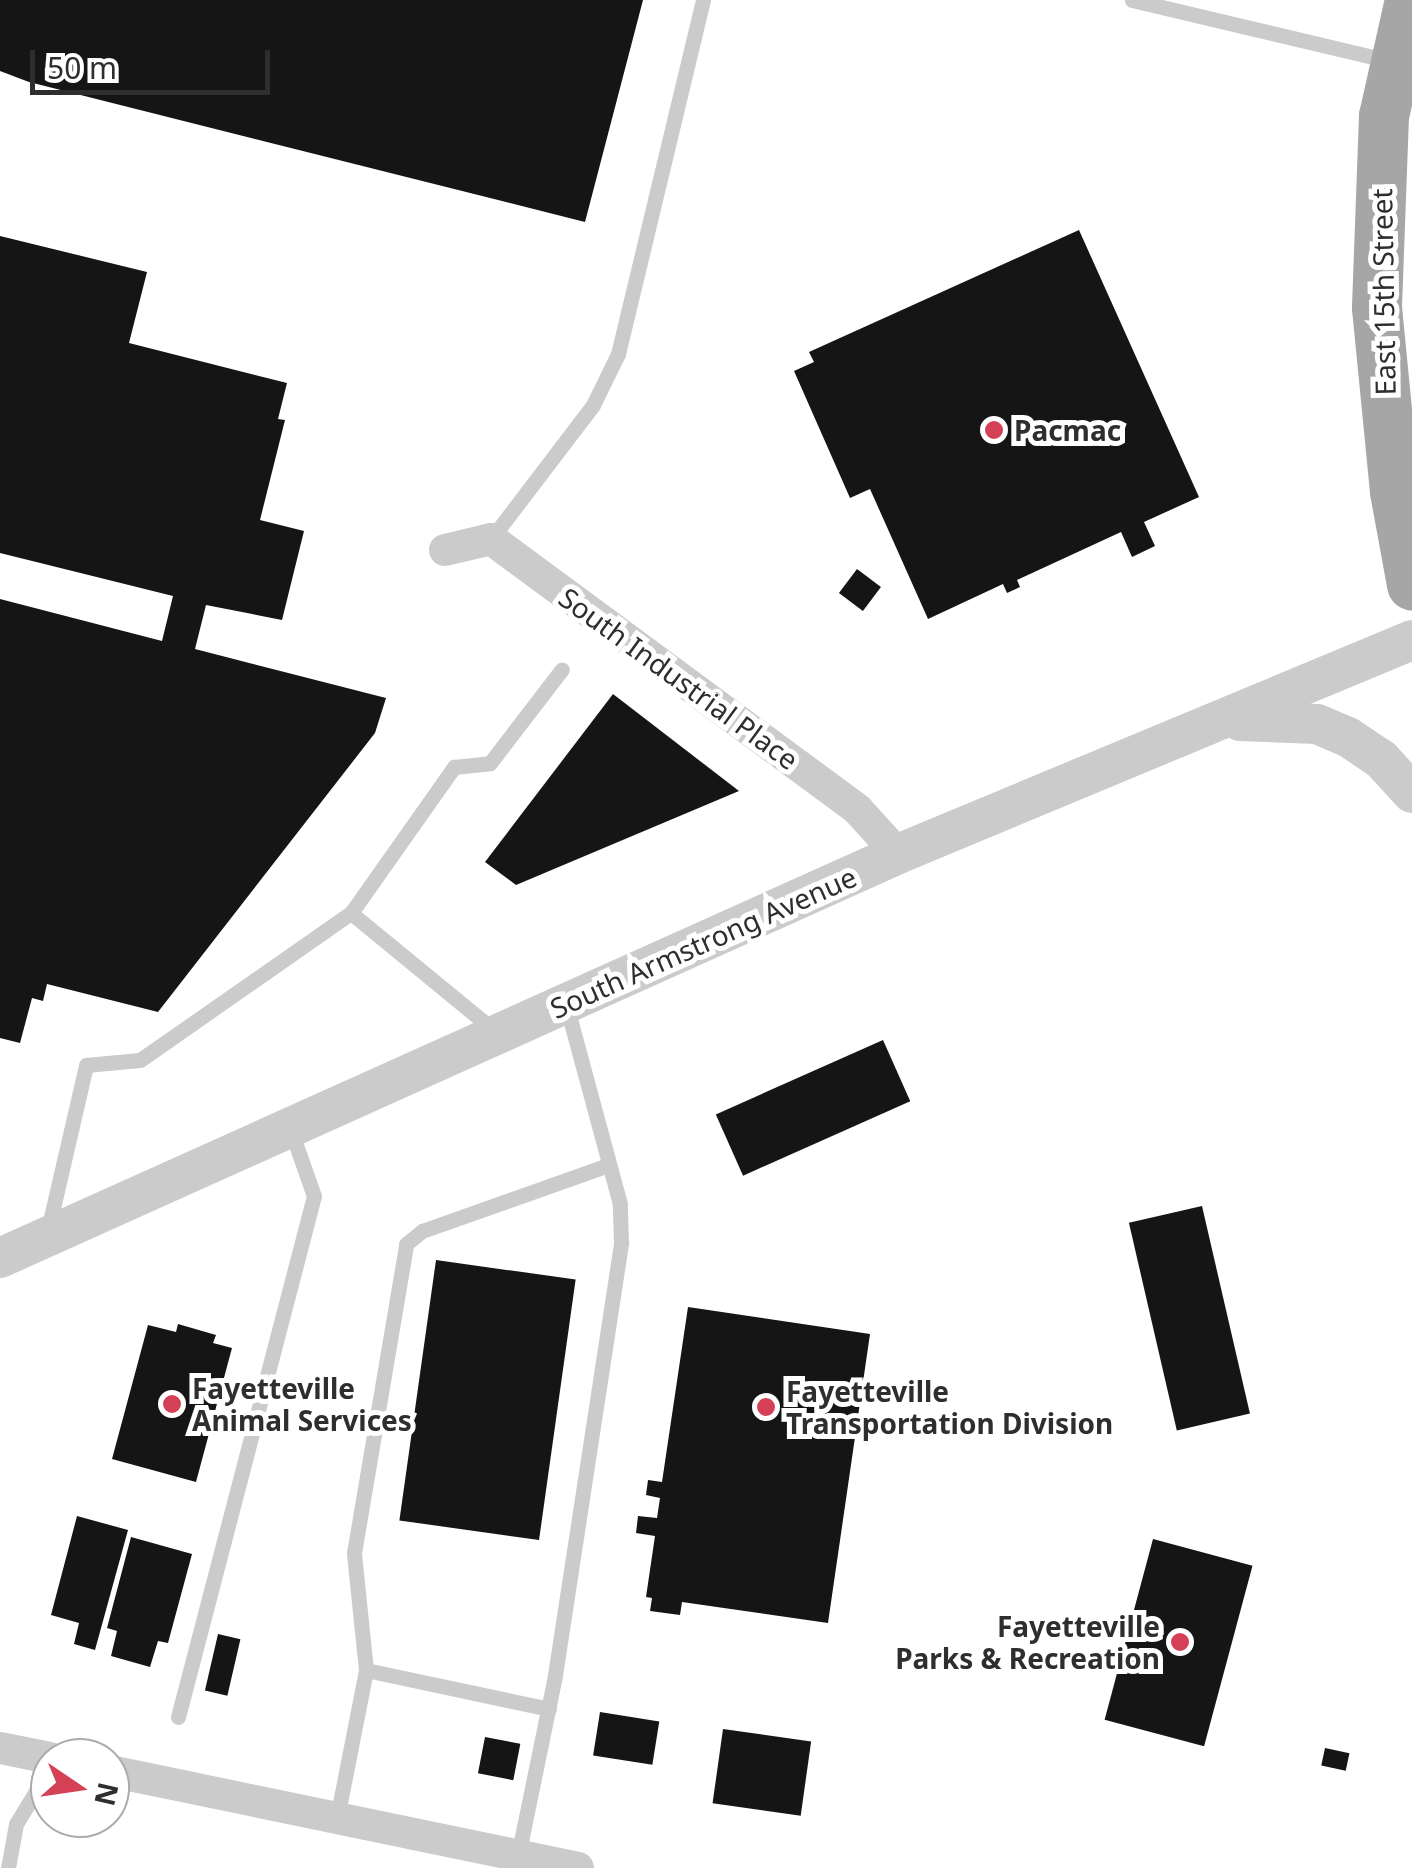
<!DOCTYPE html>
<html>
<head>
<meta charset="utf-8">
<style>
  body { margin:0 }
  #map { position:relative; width:1412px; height:1868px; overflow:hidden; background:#fff; font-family:"Noto Sans",sans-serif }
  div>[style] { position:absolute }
  .building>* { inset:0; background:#151515; transform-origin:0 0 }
  .service>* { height:15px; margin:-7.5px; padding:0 7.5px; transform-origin:7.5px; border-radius:7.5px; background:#cbcbcb }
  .minor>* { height:32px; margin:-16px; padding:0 16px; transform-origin:16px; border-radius:16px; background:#cbcbcb }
  .tertiary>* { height:40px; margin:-20px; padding:0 20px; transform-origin:20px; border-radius:20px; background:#cbcbcb }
  .primary>* { height:50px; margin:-25px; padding:0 25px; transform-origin:25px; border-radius:25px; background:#a6a6a6 }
  .dots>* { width:28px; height:28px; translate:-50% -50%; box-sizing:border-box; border:5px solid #fff; border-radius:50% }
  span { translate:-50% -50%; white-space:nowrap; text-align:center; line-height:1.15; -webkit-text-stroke:10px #fff; paint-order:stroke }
  .street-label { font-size:28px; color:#2e2e2e }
  .poi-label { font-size:28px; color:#2e2e2e; font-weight:700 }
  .left { translate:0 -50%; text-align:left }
  .right { translate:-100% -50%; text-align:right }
  .north { position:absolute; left:30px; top:1738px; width:100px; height:100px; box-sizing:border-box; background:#fff; border:2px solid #ababab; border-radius:50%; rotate:103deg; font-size:28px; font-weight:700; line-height:40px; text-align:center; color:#2e2e2e }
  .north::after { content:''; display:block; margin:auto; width:35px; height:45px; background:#d44157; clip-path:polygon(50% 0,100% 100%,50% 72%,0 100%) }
  .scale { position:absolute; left:30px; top:50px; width:240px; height:45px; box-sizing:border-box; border:5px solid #2e2e2e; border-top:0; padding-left:12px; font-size:30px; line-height:35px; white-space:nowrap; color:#2e2e2e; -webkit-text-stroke:8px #fff; paint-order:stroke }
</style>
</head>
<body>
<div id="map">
  <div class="building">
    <div style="clip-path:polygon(0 0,643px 0,585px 222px,29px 82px,0 71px)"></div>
    <div style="clip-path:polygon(1079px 230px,1199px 497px,1144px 522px,1155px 546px,1132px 557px,1121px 532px,1017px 580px,1020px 587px,1007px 593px,1003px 584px,928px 619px,870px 489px,850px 498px,794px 371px,814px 362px,809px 352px)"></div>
    <div style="clip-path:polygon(0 236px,147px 272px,129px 343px,287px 383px,278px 419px,285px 420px,260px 520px,304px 531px,282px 620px,206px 605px,195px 649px,386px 698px,375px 733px,158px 1012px,47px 984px,43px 1001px,32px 998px,20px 1043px,0 1038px,0 599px,162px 641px,173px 596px,0 553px)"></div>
    <div style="left:857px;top:569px;width:30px;height:30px;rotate:37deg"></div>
    <div style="clip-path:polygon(613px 694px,739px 791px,516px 885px,485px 862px)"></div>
    <div style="left:883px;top:1040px;width:67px;height:183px;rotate:66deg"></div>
    <div style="left:1202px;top:1206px;width:213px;height:75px;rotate:77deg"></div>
    <div style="left:436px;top:1260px;width:141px;height:263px;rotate:8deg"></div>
    <div style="clip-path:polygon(688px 1307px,870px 1334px,828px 1623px,682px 1602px,680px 1615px,650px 1611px,652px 1598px,646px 1597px,655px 1536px,636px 1533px,638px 1516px,657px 1518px,660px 1498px,646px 1495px,648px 1480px,662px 1482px)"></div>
    <div style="clip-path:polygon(178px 1324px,216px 1335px,213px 1343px,232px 1348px,196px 1482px,112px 1459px,148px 1325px,176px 1332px)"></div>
    <div style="clip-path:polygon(77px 1516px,128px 1530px,95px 1650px,74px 1644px,79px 1623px,51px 1615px)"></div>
    <div style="clip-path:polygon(131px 1537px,192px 1554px,168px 1643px,158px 1641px,150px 1667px,111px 1656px,117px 1631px,107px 1628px)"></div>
    <div style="left:1153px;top:1539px;width:103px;height:187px;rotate:15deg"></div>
    <div style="left:218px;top:1634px;width:23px;height:58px;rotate:13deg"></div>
    <div style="left:600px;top:1712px;width:60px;height:44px;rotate:9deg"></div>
    <div style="left:723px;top:1729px;width:89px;height:75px;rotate:8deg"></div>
    <div style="left:485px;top:1737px;width:36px;height:37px;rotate:11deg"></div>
    <div style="left:1325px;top:1748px;width:25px;height:18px;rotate:12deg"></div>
  </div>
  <div class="service">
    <div style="left:1132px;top:0;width:265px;rotate:13.3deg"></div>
    <div style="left:491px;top:539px;width:168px;rotate:-52.7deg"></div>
    <div style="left:593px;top:405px;width:57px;rotate:-63.9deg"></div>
    <div style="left:618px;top:354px;width:364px;rotate:-76.5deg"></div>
    <div style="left:496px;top:1032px;width:188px;rotate:-140.6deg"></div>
    <div style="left:351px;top:913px;width:179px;rotate:-54.8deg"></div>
    <div style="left:454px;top:767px;width:36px;rotate:-6deg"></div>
    <div style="left:490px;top:763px;width:118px;rotate:-52.5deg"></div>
    <div style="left:48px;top:1230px;width:169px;rotate:-77deg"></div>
    <div style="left:86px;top:1065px;width:54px;rotate:-5.3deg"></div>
    <div style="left:140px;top:1060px;width:257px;rotate:-34.9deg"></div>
    <div style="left:366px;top:1670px;width:187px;rotate:12deg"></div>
    <div style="left:178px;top:1717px;width:538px;rotate:-75.37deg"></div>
    <div style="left:314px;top:1196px;width:72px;rotate:-109.4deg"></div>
    <div style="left:337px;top:1818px;width:151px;rotate:-78.9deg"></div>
    <div style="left:366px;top:1670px;width:118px;rotate:-95.9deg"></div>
    <div style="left:354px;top:1553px;width:313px;rotate:-80.4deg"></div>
    <div style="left:406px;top:1244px;width:21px;rotate:-39deg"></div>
    <div style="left:422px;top:1231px;width:195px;rotate:-19.5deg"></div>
    <div style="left:518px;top:1856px;width:185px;rotate:-78.4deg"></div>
    <div style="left:555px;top:1675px;width:438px;rotate:-81.3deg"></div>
    <div style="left:621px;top:1242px;width:38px;rotate:-92deg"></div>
    <div style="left:620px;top:1204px;width:207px;rotate:-105.1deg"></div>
    <div style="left:8px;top:1868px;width:45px;rotate:-79.7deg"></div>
    <div style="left:16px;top:1824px;width:66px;rotate:-58.7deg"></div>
  </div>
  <div class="minor">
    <div style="left:445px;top:550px;width:47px;rotate:-13.4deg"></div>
    <div style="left:491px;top:539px;width:456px;rotate:36.4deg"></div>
    <div style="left:858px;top:810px;width:59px;rotate:47.7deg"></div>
    <div style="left:0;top:1748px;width:51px;rotate:11.3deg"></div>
    <div style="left:110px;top:1771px;width:478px;rotate:11.7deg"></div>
  </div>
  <div class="tertiary">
    <div style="left:1240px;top:721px;width:77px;rotate:2.2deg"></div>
    <div style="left:1317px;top:724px;width:34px;rotate:23deg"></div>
    <div style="left:1348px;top:737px;width:40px;rotate:34deg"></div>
    <div style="left:1381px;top:759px;width:46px;rotate:47.6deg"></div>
    <div style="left:0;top:1258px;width:985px;rotate:-24.22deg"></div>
    <div style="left:898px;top:854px;width:557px;rotate:-22.6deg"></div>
  </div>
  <div class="primary">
    <div style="left:1410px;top:0;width:119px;rotate:102.6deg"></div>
    <div style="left:1384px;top:116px;width:192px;rotate:92.1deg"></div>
    <div style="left:1377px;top:308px;width:185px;rotate:84.4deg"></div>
    <div style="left:1395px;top:492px;width:95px;rotate:79.6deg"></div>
  </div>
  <div class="dots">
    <div style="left:994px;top:430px;background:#d44157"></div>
    <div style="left:172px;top:1404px;background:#d44157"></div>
    <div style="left:766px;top:1407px;background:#d44157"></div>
    <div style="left:1180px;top:1642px;background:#d44157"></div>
  </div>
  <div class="street-label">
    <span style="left:1383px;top:292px;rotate:-91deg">East 15th Street</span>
    <span style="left:679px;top:678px;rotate:36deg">South Industrial Place</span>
    <span style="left:703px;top:942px;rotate:-24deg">South Armstrong Avenue</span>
  </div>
  <div class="poi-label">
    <span class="left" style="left:1014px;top:430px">Pacmac</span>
    <span class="left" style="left:192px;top:1404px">Fayetteville<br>Animal Services</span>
    <span class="left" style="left:786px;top:1407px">Fayetteville<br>Transportation Division</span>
    <span class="right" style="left:1160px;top:1642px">Fayetteville<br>Parks &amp; Recreation</span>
  </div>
  <div class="north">N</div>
  <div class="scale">50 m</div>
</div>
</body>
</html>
